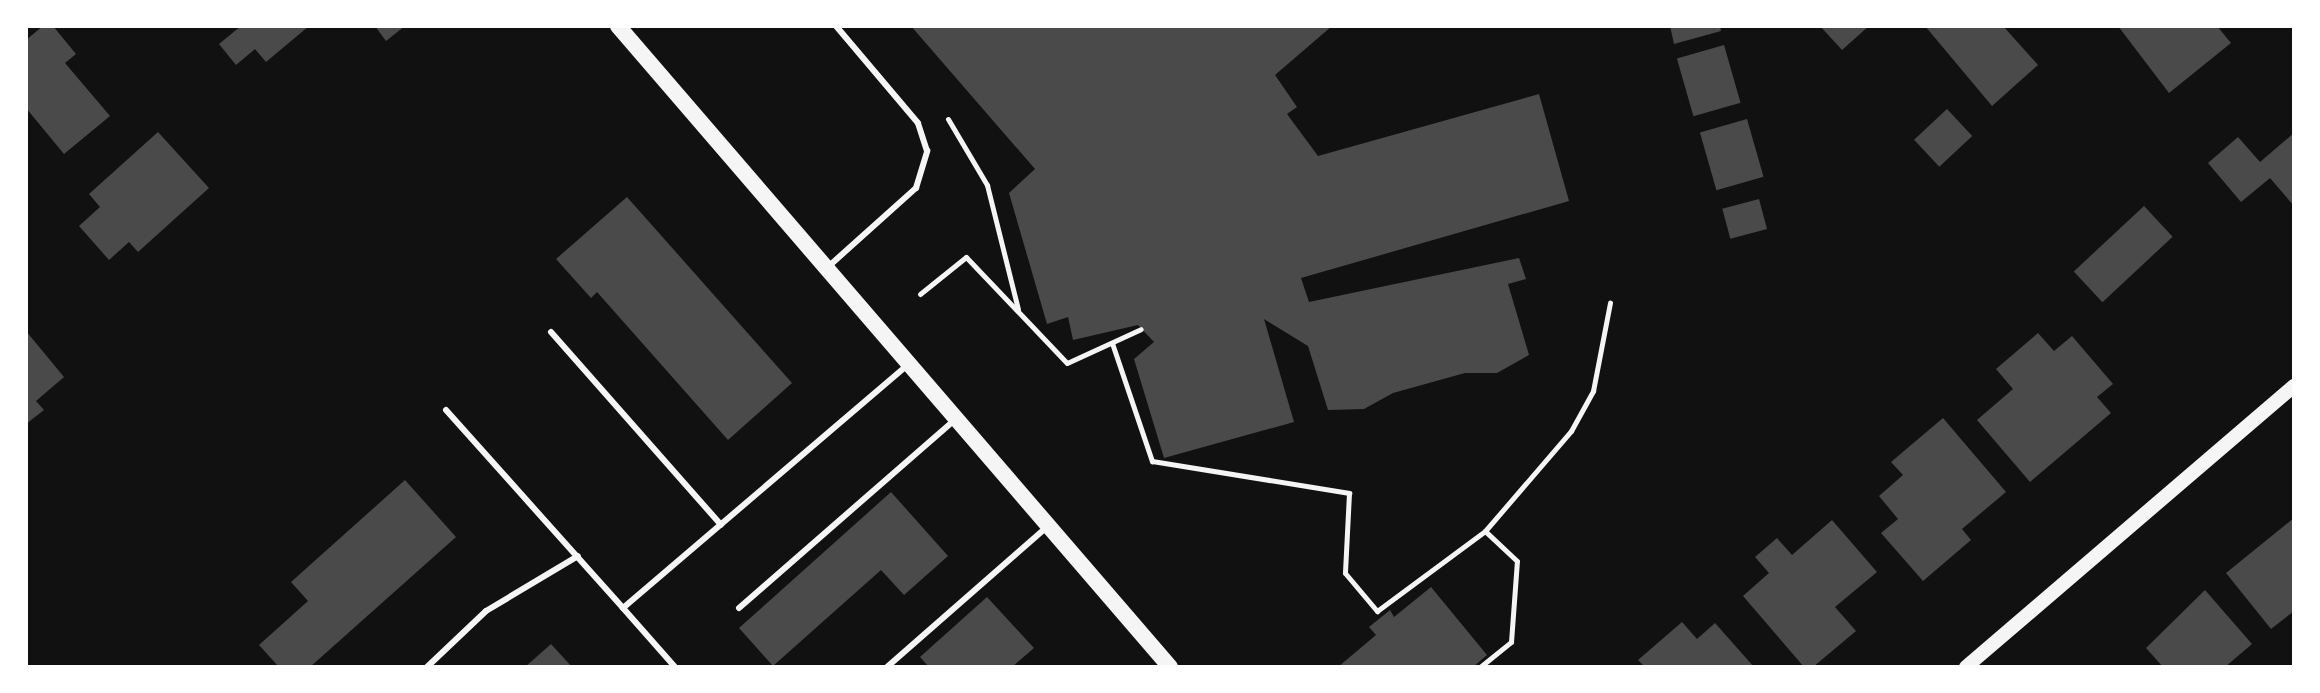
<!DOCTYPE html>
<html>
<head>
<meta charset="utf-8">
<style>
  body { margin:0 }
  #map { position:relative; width:2320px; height:693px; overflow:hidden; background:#111; font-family:Quicksand,sans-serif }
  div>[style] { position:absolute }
  .building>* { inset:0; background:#4a4a4a; transform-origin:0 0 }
  .path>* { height:5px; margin:-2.5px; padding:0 2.5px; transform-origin:2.5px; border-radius:2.5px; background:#f5f5f5 }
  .service>* { height:6px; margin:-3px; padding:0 3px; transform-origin:3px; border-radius:3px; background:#f5f5f5 }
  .tertiary>* { height:14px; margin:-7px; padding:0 7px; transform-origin:7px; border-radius:7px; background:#f5f5f5 }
  .secondary>* { height:16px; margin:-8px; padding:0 8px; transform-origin:8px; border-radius:8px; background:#f5f5f5 }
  span { translate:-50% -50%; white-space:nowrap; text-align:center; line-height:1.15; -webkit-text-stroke:6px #fff; paint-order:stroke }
  .frame { position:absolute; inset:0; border:28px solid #fff; pointer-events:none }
</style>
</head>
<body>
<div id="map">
  <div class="building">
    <div style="clip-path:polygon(43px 26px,53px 26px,76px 54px,65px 63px,110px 116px,64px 154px,26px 108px,26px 40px)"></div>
    <div style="clip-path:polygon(241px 26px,309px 26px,266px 62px,255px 49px,236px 65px,219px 44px)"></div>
    <div style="clip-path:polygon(375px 26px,405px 26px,386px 41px)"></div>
    <div style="clip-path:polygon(911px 26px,1332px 26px,1275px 75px,1297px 107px,1287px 114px,1318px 156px,1539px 94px,1569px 201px,1301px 278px,1309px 302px,1519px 258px,1526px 279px,1508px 284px,1529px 355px,1497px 373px,1465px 373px,1393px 393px,1364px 409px,1328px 410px,1308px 346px,1264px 319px,1294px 422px,1164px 458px,1134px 359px,1154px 342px,1138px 325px,1073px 340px,1068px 317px,1047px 324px,1009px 193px,1035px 169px)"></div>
    <div style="clip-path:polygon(1670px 26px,1720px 26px,1721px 31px,1674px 44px)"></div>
    <div style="clip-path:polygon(1820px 26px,1869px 26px,1842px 50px)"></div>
    <div style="clip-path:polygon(1925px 26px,2003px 26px,2038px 65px,1992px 106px)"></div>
    <div style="clip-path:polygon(2118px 26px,2217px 26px,2231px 43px,2169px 93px)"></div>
    <div style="left:1724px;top:45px;width:60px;height:49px;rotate:74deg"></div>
    <div style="left:1947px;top:109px;width:37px;height:45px;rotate:47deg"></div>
    <div style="left:1747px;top:119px;width:60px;height:49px;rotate:74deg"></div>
    <div style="clip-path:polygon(158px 132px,209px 188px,138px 252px,129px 242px,109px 260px,79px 226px,100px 207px,89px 194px)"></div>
    <div style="clip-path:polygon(2294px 133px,2294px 206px,2270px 178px,2241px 202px,2208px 163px,2238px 137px,2260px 162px)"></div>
    <div style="clip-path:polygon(627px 197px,792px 383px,728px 440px,597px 292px,591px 298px,556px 259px)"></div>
    <div style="left:1759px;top:199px;width:31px;height:38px;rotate:75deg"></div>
    <div style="left:2144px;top:206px;width:42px;height:96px;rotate:47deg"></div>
    <div style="clip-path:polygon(26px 331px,64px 377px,36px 401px,44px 410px,26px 424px)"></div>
    <div style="clip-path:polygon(2038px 333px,2054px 351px,2072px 336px,2113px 384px,2097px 397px,2111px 413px,2030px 482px,1977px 420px,2013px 389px,1996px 369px)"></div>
    <div style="clip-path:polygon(1943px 418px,2006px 492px,1962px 529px,1971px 540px,1923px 581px,1881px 533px,1898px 519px,1879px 496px,1903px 475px,1891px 462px)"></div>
    <div style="clip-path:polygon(405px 480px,456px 537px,310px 667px,279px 667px,259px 645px,308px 601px,291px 582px)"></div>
    <div style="clip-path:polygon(891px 492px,948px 556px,904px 595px,881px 570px,773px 666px,739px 628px)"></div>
    <div style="clip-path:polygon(2294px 518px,2294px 611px,2271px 629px,2226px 573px)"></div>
    <div style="clip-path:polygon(1832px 520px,1877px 572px,1835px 607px,1856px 631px,1813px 667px,1804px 667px,1743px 596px,1769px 573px,1755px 557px,1777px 538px,1792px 555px)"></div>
    <div style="clip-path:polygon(1431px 587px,1487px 655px,1473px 667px,1338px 667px,1376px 635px,1369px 627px,1390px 610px,1394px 617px)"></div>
    <div style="clip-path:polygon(2205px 590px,2252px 644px,2225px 667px,2163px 667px,2146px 648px)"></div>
    <div style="clip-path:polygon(987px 597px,1034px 648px,1012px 667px,929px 667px,920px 657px)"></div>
    <div style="clip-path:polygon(1682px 622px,1697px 639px,1715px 623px,1754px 667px,1645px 667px,1638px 660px)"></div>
    <div style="clip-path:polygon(551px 644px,572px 667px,525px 667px)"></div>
  </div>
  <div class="path">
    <div style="left:948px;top:119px;width:77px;rotate:59.4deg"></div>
    <div style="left:987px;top:185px;width:128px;rotate:76deg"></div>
    <div style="left:920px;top:294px;width:59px;rotate:-38.8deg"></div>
    <div style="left:966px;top:257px;width:146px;rotate:46.4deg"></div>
    <div style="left:1067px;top:363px;width:81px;rotate:-24.7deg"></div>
    <div style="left:1112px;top:343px;width:125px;rotate:71.3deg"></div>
    <div style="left:1152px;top:461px;width:200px;rotate:9.2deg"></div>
    <div style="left:1349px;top:493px;width:80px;rotate:92.9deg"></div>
    <div style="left:1345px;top:573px;width:50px;rotate:49.9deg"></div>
    <div style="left:1377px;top:611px;width:134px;rotate:-36.5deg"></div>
    <div style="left:1480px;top:667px;width:40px;rotate:-39deg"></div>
    <div style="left:1511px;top:642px;width:81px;rotate:-85.8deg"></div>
    <div style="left:1517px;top:561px;width:44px;rotate:-136.8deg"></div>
    <div style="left:1485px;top:531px;width:132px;rotate:-49.3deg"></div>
    <div style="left:1571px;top:431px;width:46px;rotate:-61.2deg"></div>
    <div style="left:1593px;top:391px;width:90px;rotate:-79.1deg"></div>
  </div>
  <div class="service">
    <div style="left:829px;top:266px;width:117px;rotate:-41.9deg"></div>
    <div style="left:916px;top:188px;width:39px;rotate:-73deg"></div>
    <div style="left:927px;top:151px;width:29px;rotate:-108deg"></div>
    <div style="left:918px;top:123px;width:127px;rotate:-130.2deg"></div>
    <div style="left:551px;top:332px;width:257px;rotate:48.6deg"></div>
    <div style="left:446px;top:410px;width:266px;rotate:48.2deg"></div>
    <div style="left:739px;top:608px;width:288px;rotate:-41.1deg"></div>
    <div style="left:427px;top:667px;width:81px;rotate:-43.5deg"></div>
    <div style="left:486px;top:611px;width:107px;rotate:-30.9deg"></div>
    <div style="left:675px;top:667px;width:79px;rotate:-131.4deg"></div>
    <div style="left:623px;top:608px;width:375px;rotate:-40.5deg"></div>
    <div style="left:887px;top:667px;width:214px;rotate:-41.2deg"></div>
  </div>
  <div class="tertiary">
    <div style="left:1966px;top:667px;width:432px;rotate:-40.6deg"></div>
  </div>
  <div class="secondary">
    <div style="left:618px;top:26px;width:846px;rotate:49.27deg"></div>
  </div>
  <div class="frame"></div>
</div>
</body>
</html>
